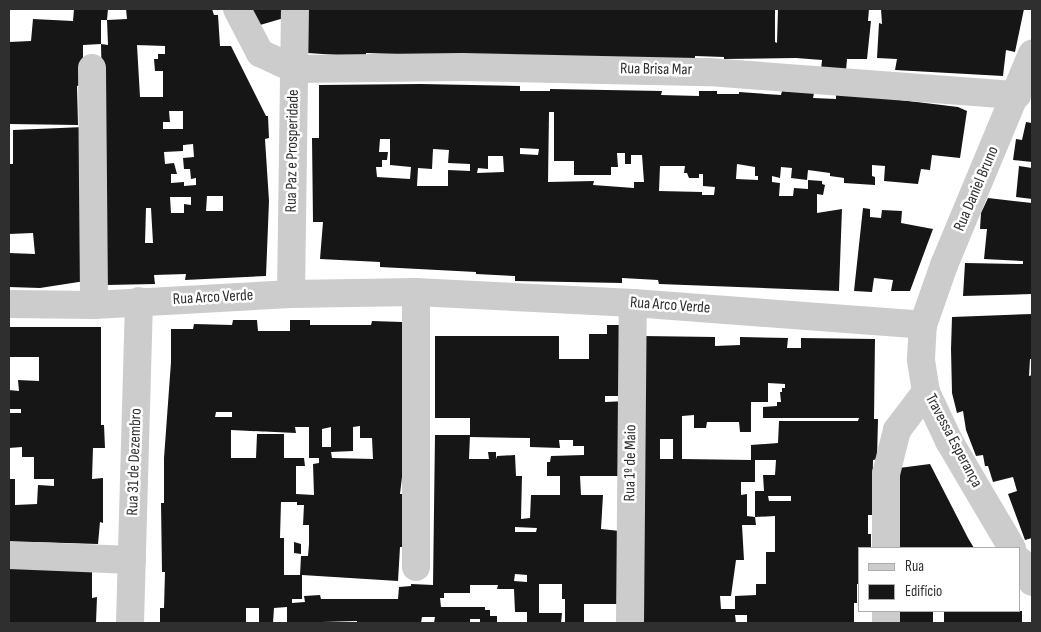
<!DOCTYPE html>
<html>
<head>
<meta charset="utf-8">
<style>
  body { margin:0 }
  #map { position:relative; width:1041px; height:632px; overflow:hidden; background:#fff; font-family:"Sofia Sans Condensed",sans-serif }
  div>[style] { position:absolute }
  .building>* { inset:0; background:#161616; transform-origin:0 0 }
  .minor>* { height:28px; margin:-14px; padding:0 14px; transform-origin:14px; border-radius:14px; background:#ccc }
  span { translate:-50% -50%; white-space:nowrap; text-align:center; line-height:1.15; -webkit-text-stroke:5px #fff; paint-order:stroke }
  .street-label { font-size:16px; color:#2f2f2f }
  .frame { position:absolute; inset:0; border:10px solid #2f2f2f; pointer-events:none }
  .legend { position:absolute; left:858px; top:547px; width:162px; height:65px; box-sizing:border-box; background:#fff; border:1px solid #acacac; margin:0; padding:6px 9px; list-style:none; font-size:15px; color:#2f2f2f }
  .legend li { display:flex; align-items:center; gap:10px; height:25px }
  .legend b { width:25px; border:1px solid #acacac }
</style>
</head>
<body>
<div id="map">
  <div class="building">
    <div style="clip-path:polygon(74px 9px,108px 9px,107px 20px,101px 20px,101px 44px,83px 45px,83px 85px,77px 86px,78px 125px,9px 124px,9px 42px,31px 41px,33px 19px,73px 21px)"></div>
    <div style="clip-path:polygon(evenodd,126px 9px,212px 9px,214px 15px,218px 15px,220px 46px,231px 46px,266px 116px,268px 116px,269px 138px,265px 139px,269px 201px,266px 276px,185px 280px,186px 274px,154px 275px,155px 284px,106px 285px,101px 44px,108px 45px,107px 20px,127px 19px,126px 9px,137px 45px,165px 46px,165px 54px,158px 54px,158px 59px,154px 59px,155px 71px,163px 71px,163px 97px,140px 97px,137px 45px,126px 9px,169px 111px,183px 111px,183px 129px,163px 129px,163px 122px,170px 122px,169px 111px,126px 9px,193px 144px,194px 157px,183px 158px,184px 169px,190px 169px,191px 179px,196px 178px,196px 185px,184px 186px,184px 182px,171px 183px,171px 174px,177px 174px,174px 163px,165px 164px,164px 152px,183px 151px,183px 145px,193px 144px,126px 9px,207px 196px,223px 196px,223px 211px,206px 211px,207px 196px,126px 9px,170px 197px,191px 197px,191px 205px,184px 204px,184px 213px,171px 213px,170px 197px,126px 9px,146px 208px,151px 208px,153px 243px,145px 243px,146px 208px)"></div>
    <div style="clip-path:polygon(246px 9px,283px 9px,284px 18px,253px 27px)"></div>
    <div style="clip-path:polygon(307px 9px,775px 9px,775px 42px,777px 43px,778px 9px,869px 9px,868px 21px,871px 21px,867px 59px,847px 59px,846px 71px,821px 70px,822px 60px,796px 58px,724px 59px,724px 57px,695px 56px,695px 63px,366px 53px,366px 57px,308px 53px)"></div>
    <div style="clip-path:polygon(881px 9px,1024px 9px,1015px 52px,1006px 50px,1003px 76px,895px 70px,897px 59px,877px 58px,879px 23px,882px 24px)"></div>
    <div style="clip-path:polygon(evenodd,421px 84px,520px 86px,520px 91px,550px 91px,550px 89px,662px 91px,661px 95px,699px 96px,699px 91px,717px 91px,717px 94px,739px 94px,739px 92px,781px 95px,782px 91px,814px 93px,813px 98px,836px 99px,836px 95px,859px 95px,958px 107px,967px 111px,960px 158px,932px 155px,930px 170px,921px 169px,918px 184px,884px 181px,885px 166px,872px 165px,872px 176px,875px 177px,875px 185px,844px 183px,844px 178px,830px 176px,830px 173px,808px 170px,807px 180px,791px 178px,792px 168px,781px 167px,780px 178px,772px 176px,772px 182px,780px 183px,779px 196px,793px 196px,794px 188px,808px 189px,808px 180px,822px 181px,822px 184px,825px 185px,823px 195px,817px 194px,817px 213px,842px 209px,839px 291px,659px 284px,658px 280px,622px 278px,622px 283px,515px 281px,515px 276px,476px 274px,476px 272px,380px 267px,380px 262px,320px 259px,323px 222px,313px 222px,312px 138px,319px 138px,319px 85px,421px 84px,549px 112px,554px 112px,554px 161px,574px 161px,574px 175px,611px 175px,611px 167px,618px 167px,617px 153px,625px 153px,625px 164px,631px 164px,631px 155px,642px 155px,644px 182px,634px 182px,634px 188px,593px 185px,594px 181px,548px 182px,549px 112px,421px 84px,380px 139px,390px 139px,390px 165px,411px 167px,410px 179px,377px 177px,376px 167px,382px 167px,382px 160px,387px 160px,388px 152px,379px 152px,380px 139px,421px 84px,520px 148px,539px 149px,538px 155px,520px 154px,520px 148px,421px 84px,433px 149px,449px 150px,448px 163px,470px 164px,470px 171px,448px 170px,448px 186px,417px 186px,418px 168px,432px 169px,433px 149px,421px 84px,488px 156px,503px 156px,504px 172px,477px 173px,478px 168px,488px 169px,488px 156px,421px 84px,737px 164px,755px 167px,755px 176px,758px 176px,758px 180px,736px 179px,737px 164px,421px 84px,660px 166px,685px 166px,684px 173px,687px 173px,689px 178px,699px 178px,699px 174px,703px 174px,703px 186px,715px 187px,714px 195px,702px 195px,702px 192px,659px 191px,660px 166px)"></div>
    <div style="clip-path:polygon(1026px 122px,1032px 123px,1032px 162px,1013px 160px,1016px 139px,1022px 140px)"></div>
    <div style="clip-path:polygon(84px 127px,85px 281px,40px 288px,9px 287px,9px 253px,35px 254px,33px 233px,9px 234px,9px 164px,13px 164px,13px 130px)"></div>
    <div style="clip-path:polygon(1019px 166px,1032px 168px,1032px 199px,1016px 197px)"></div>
    <div style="clip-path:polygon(988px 198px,1032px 203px,1032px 294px,963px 296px,965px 263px,1023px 264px,1023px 261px,984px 259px,987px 229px,980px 229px,981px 213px)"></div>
    <div style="clip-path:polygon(863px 208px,870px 209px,870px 217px,881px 218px,882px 210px,902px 211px,901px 223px,933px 229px,910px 291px,891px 291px,893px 280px,874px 278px,872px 292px,854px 291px)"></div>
    <div style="clip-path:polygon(1032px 314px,1032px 359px,1030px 359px,1029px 376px,1032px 375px,1032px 538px,1025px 540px,1008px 494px,1017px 491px,1013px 477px,993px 482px,988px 466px,985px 466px,983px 455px,976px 456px,966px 430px,963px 411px,957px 413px,952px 393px,951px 349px,952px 317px)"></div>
    <div style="clip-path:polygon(evenodd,233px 320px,257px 320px,258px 331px,290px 331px,290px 320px,310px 320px,310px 325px,371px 325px,372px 321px,402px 322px,404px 460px,400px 494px,405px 494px,405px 547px,400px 547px,398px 581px,302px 575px,302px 599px,292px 599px,292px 603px,305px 602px,304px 596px,320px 595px,321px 599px,398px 599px,399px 587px,411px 586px,411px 584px,433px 585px,435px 435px,470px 435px,469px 459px,489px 459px,488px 452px,496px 452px,496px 459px,497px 456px,515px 455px,516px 476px,522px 476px,521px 519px,530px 518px,531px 495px,560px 495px,560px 476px,547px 476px,547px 462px,550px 462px,551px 456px,584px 455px,584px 446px,573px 446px,573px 440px,559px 440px,560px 448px,530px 447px,530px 438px,470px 437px,470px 418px,435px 418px,435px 336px,559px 336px,559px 359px,589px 359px,589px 334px,607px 334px,607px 325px,625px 325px,627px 396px,605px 396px,605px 402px,627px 401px,622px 476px,580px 476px,581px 495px,603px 495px,601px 529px,620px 531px,621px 604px,584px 604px,584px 623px,565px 623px,565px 599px,562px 599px,562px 584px,539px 584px,539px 613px,562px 613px,561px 623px,527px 623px,527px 612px,515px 612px,514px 589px,497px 589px,498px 585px,470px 585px,470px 593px,444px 593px,444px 598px,440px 598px,441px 607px,485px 607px,485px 610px,490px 610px,490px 616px,497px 616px,497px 623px,480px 623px,480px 619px,470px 619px,470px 623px,434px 623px,435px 617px,422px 617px,421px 623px,357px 623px,357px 621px,287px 623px,287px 607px,274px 608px,273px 623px,259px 623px,259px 608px,246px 608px,246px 622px,160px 623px,160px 608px,164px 608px,165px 572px,162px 572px,161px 503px,164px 503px,164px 458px,171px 362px,171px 329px,193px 329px,194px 324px,232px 325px,233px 320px,216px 412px,232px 412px,232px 417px,215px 417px,216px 412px,233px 320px,360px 426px,360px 438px,372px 438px,373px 459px,332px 458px,331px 452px,353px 451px,353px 427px,360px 426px,233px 320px,295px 427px,309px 427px,309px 458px,319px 458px,319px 463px,313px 464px,314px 495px,296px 494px,296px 466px,305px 466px,304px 458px,284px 458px,284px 434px,257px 434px,256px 458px,231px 458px,231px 430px,296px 433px,295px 427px,233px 320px,331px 427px,331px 447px,322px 447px,322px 429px,331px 427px,233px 320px,281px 502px,297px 502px,297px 505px,304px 505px,303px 525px,309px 525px,309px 544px,308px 556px,301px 556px,300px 575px,284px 575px,284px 538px,280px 538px,281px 502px,233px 320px,515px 527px,537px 528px,536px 532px,515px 532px,515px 527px,233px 320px,515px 574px,527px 575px,527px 582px,514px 581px,515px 574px)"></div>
    <div style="clip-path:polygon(9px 327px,101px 327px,101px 425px,104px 425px,105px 448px,93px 448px,92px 479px,103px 478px,103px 523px,100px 522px,98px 544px,33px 542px,9px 546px,9px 479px,15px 479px,15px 505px,37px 504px,38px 485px,54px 486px,54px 479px,34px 479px,34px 457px,22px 457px,22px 447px,9px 448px,9px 413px,21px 413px,21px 409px,9px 409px,9px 390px,19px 391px,18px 380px,39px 381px,39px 357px,9px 357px)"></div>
    <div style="clip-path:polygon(evenodd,643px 336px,715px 337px,715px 346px,740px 345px,740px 337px,788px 338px,787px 348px,801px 348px,801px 338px,875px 339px,874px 419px,878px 419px,877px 459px,873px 460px,872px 515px,868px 515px,868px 534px,871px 534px,871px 548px,860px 548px,859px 584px,857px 584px,857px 603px,854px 603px,854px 623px,747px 623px,747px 615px,735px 615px,736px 623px,637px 623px,643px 336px,768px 383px,785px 384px,785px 388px,782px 388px,782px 392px,780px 392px,781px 402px,777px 402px,777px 406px,763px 407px,763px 418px,859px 418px,858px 421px,779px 421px,778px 443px,751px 445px,751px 460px,682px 459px,682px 416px,694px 415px,694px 428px,706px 428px,707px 422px,739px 422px,740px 432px,751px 432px,751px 402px,768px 402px,768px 383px,643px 336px,660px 439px,673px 439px,673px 459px,660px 459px,660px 439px,643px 336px,755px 460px,776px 460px,775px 475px,763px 475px,764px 491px,755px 491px,755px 517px,775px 516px,775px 552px,766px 552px,766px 584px,756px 584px,756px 595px,735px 596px,735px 609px,721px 609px,720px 596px,731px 596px,736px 560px,744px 560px,742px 525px,756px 525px,755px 517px,747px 516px,747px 494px,741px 495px,741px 482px,755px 482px,755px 460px,643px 336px,768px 496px,791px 496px,791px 501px,769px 501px,768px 496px)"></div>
    <div style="clip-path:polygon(930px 464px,968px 538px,974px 548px,896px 548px,899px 468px)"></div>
    <div style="clip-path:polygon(294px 542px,301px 544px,301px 554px,294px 553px)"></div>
    <div style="clip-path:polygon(9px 563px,92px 565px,92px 598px,97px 597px,96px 623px,9px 623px)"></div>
    <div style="left:895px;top:611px;width:38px;height:12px"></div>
    <div style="left:944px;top:611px;width:78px;height:12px"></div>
  </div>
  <div class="minor">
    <div style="left:237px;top:9px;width:50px;rotate:62.4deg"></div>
    <div style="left:260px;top:53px;width:38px;rotate:25deg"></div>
    <div style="left:294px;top:69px;width:168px;rotate:-0.7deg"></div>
    <div style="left:462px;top:67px;width:247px;rotate:1.2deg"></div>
    <div style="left:709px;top:72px;width:309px;rotate:4.3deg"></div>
    <div style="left:92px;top:68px;width:237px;rotate:89.5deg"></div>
    <div style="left:291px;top:294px;width:285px;rotate:-89.2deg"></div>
    <div style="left:9px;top:304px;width:85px;rotate:0.7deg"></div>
    <div style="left:94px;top:305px;width:197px;rotate:-3.2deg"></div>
    <div style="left:291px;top:294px;width:125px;rotate:-0.9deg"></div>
    <div style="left:416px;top:292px;width:217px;rotate:2.9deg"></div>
    <div style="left:633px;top:303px;width:291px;rotate:4.3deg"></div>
    <div style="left:886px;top:548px;width:74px;rotate:-90deg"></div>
    <div style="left:886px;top:474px;width:45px;rotate:-76deg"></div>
    <div style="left:897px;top:430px;width:48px;rotate:-52.7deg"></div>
    <div style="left:1012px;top:548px;width:124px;rotate:-120.5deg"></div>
    <div style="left:949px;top:441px;width:54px;rotate:-115.1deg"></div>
    <div style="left:926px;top:392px;width:33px;rotate:-99deg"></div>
    <div style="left:921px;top:359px;width:34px;rotate:-87deg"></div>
    <div style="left:923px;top:325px;width:64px;rotate:-70.7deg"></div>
    <div style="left:944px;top:265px;width:229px;rotate:-67.4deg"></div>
    <div style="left:9px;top:555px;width:123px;rotate:2.3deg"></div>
    <div style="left:1020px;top:561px;width:24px;rotate:60deg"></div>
    <div style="left:416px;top:567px;width:275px;rotate:-90deg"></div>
    <div style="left:130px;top:623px;width:322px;rotate:-88.4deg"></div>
    <div style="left:630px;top:623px;width:320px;rotate:-89.5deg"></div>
    <div style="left:886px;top:623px;width:12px;rotate:-90deg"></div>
  </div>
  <div class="street-label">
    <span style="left:656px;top:70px;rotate:1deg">Rua Brisa Mar</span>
    <span style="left:293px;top:151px;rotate:-89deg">Rua Paz e Prosperidade</span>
    <span style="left:977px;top:189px;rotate:-67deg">Rua Daniel Bruno</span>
    <span style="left:213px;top:298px;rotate:-3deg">Rua Arco Verde</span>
    <span style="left:670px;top:306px;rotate:4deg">Rua Arco Verde</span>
    <span style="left:953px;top:441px;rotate:62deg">Travessa Esperança</span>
    <span style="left:135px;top:462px;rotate:-88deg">Rua 31 de Dezembro</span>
    <span style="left:631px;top:463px;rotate:-89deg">Rua 1º de Maio</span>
  </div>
  <div class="frame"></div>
  <ul class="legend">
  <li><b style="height:6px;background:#ccc"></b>Rua</li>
  <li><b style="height:14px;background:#161616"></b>Edifício</li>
  </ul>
</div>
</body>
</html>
